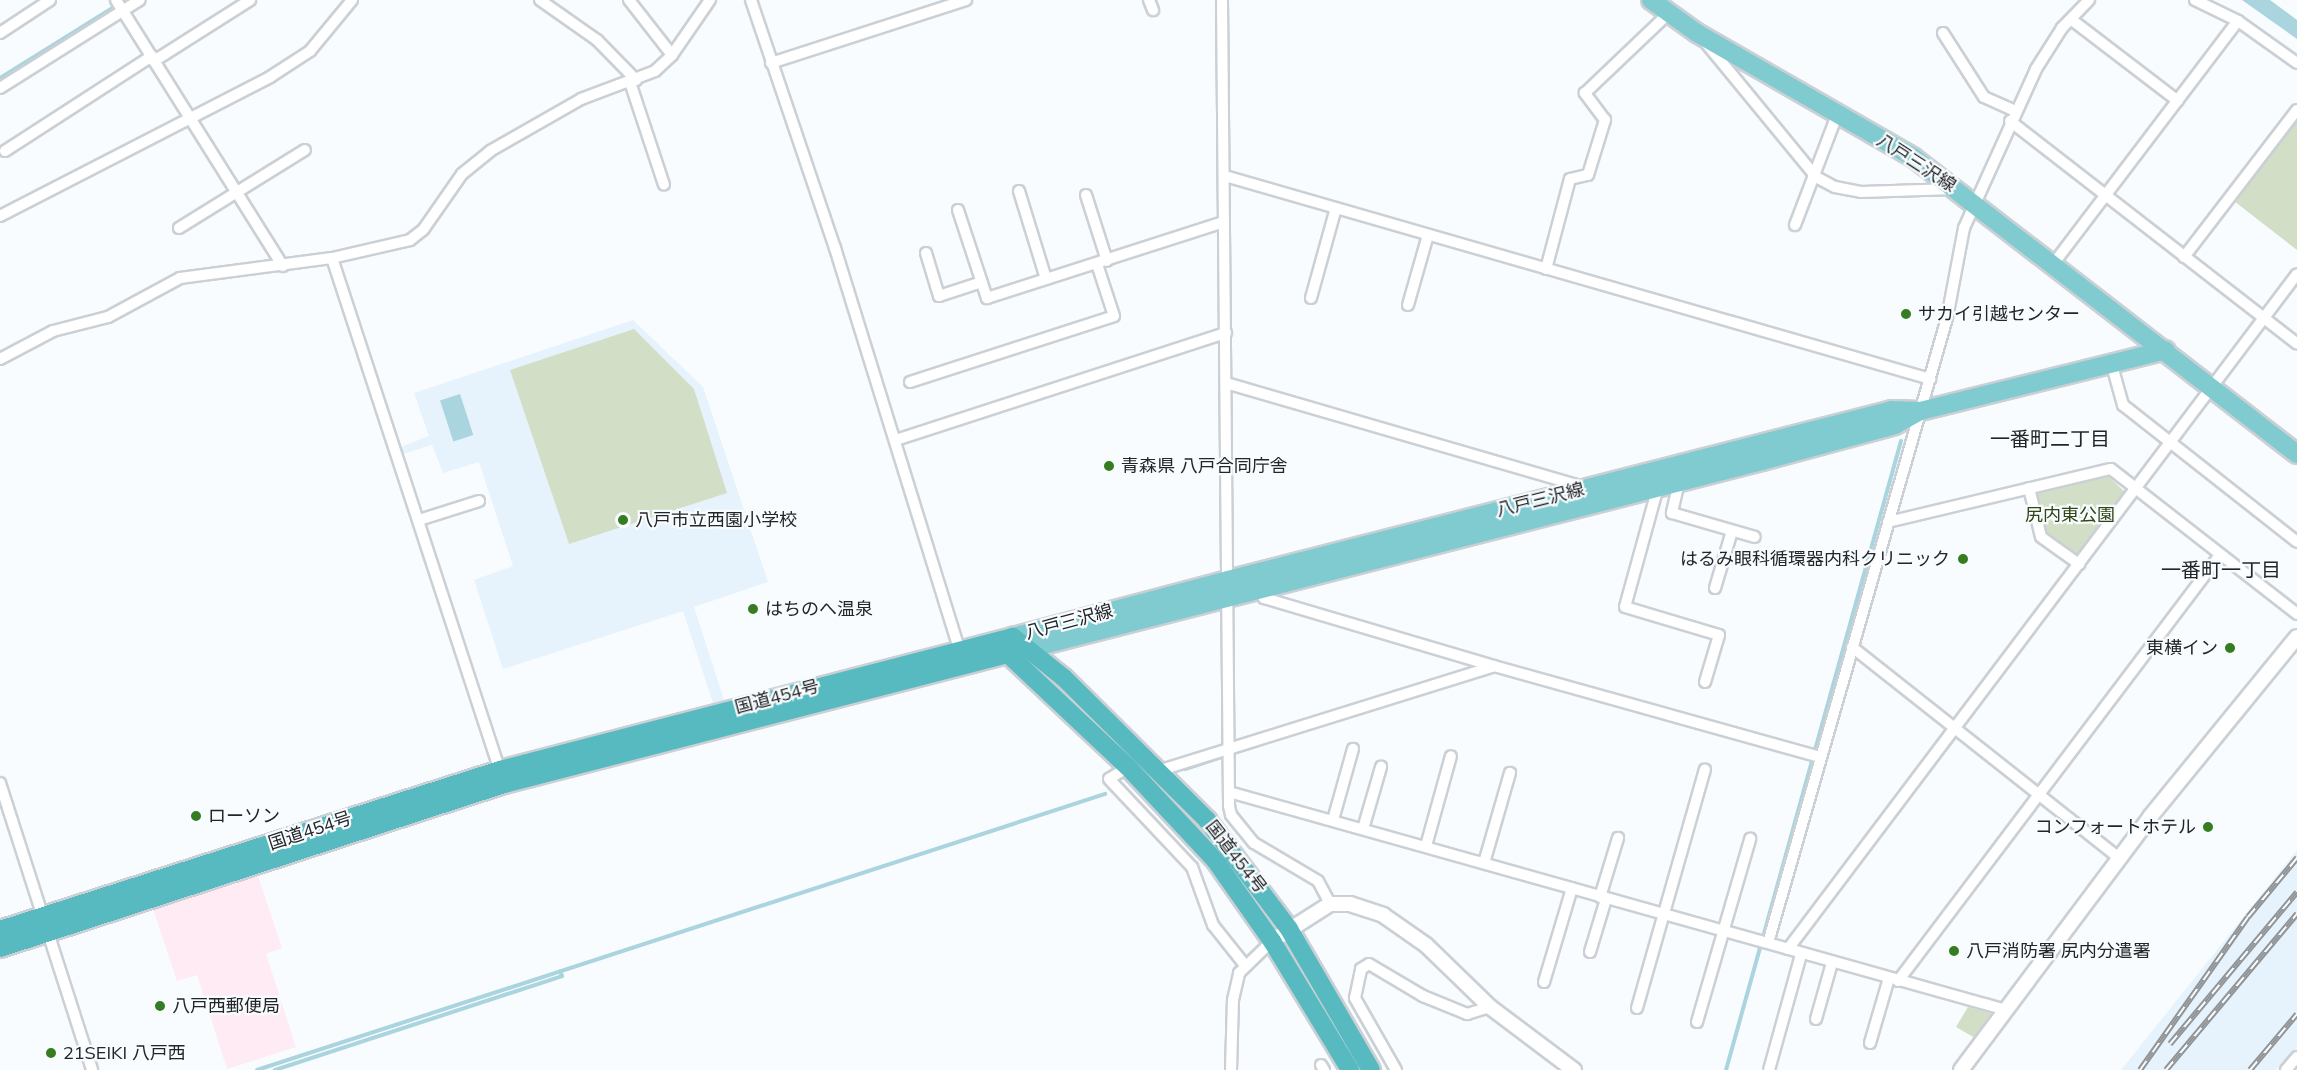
<!DOCTYPE html>
<html>
<head>
<meta charset="utf-8">
<style>
  body { margin:0 }
  #map { position:relative; width:2297px; height:1070px; overflow:hidden; background:#f8fcfe; font-family:Mulish,"Noto Sans JP",sans-serif }
  div>[style] { position:absolute }
  .commercial>* { inset:0; background:#feebf4 }
  .built>* { inset:0; background:#e6f3fd }
  .green>* { inset:0; background:#d2dec6 }
  .water>* { inset:0; background:#aad4de; transform-origin:0 0 }
  .stream>* { height:4px; margin:-2px; padding:0 2px; transform-origin:2px; border-radius:2px; background:#aad4de }
  .roads { filter:drop-shadow(2px 0 #cad0d5) drop-shadow(-2px 0 #cad0d5) drop-shadow(0 2px #cad0d5) drop-shadow(0 -2px #cad0d5) }
  .minor>* { height:10px; margin:-5px; padding:0 5px; transform-origin:5px; border-radius:5px; background:#fff }
  .tertiary>* { height:14px; margin:-7px; padding:0 7px; transform-origin:7px; border-radius:7px; background:#fff }
  .primary>* { height:18px; margin:-9px; padding:0 9px; transform-origin:9px; border-radius:9px; background:#80cbd0 }
  .trunk>* { height:18px; margin:-9px; padding:0 9px; transform-origin:9px; border-radius:9px; background:#56bac0 }
  .rail>* { height:6px; margin-top:-3px; transform-origin:0; background:repeating-linear-gradient(90deg,#f8fcfe 0 11px,#919496 0 22px); box-sizing:border-box; border-block:2px solid #919496 }
  .dots>* { width:16px; height:16px; translate:-50% -50%; box-sizing:border-box; border:3px solid #f8fcfe; border-radius:50% }
  span { translate:-50% -50%; white-space:nowrap; text-align:center; line-height:1.15; -webkit-text-stroke:4.5px #f8fcfe; paint-order:stroke }
  .street-label { font-size:18px; color:#232527 }
  .poi-label { font-size:18px; color:#232527 }
  .left { translate:0 -50%; text-align:left }
  .right { translate:-100% -50%; text-align:right }
  .park-label { font-size:18px; color:#314515 }
  .neighbourhood-label { font-size:20px; color:#232527 }
</style>
</head>
<body>
<div id="map">
  <div class="commercial">
    <div style="clip-path:polygon(258px 876px,282px 948px,266px 954px,296px 1047px,227px 1069px,197px 975px,177px 981px,153px 909px)"></div>
  </div>
  <div class="built">
    <div style="clip-path:polygon(633px 320px,703px 387px,768px 582px,694px 607px,724px 700px,713px 703px,683px 611px,503px 669px,474px 580px,513px 566px,479px 462px,443px 473px,432px 445px,400px 455px,398px 448px,429px 436px,414px 393px)"></div>
    <div style="clip-path:polygon(2297px 850px,2297px 1047px,2276px 1070px,2121px 1070px)"></div>
  </div>
  <div class="green">
    <div style="clip-path:polygon(2297px 117px,2297px 250px,2234px 201px)"></div>
    <div style="clip-path:polygon(634px 329px,694px 389px,727px 493px,569px 544px,510px 370px)"></div>
    <div style="clip-path:polygon(2107px 475px,2126px 493px,2078px 556px,2072px 556px,2044px 535px,2033px 495px)"></div>
    <div style="clip-path:polygon(1968px 1007px,1993px 1014px,1975px 1038px,1956px 1027px)"></div>
  </div>
  <div class="water">
    <div style="clip-path:polygon(2242px 0,2270px 0,2297px 20px,2297px 39px)"></div>
    <div style="left:460px;top:394px;width:43px;height:21px;rotate:72deg"></div>
  </div>
  <div class="stream">
    <div style="left:0;top:78px;width:134px;rotate:-31.9deg"></div>
    <div style="left:1185px;top:769px;width:81px;rotate:-18deg"></div>
    <div style="left:257px;top:1070px;width:892px;rotate:-18.03deg"></div>
    <div style="left:275px;top:1070px;width:302px;rotate:-18.1deg"></div>
    <div style="left:562px;top:976px;width:5px;rotate:-112deg"></div>
    <div style="left:1726px;top:1070px;width:653px;rotate:-74.45deg"></div>
  </div>
  <div class="roads">
    <div class="minor">
      <div style="left:116px;top:0;width:314px;rotate:57.9deg"></div>
      <div style="left:540px;top:0;width:70px;rotate:35.1deg"></div>
      <div style="left:597px;top:40px;width:56px;rotate:45.7deg"></div>
      <div style="left:629px;top:0;width:70px;rotate:52deg"></div>
      <div style="left:751px;top:0;width:262px;rotate:71.3deg"></div>
      <div style="left:835px;top:248px;width:425px;rotate:72.8deg"></div>
      <div style="left:1149px;top:0;width:11px;rotate:68deg"></div>
      <div style="left:1222px;top:0;width:806px;rotate:89.5deg"></div>
      <div style="left:1229px;top:806px;width:9px;rotate:77deg"></div>
      <div style="left:1231px;top:815px;width:36px;rotate:51deg"></div>
      <div style="left:1254px;top:843px;width:74px;rotate:30.7deg"></div>
      <div style="left:1318px;top:881px;width:26px;rotate:62deg"></div>
      <div style="left:2195px;top:0;width:48px;rotate:26deg"></div>
      <div style="left:2238px;top:21px;width:72px;rotate:35.4deg"></div>
      <div style="left:2072px;top:20px;width:133px;rotate:37.4deg"></div>
      <div style="left:0;top:33px;width:60px;rotate:-33.4deg"></div>
      <div style="left:1943px;top:33px;width:76px;rotate:57.4deg"></div>
      <div style="left:1984px;top:97px;width:34px;rotate:24deg"></div>
      <div style="left:1706px;top:43px;width:173px;rotate:50.6deg"></div>
      <div style="left:1816px;top:177px;width:21px;rotate:28deg"></div>
      <div style="left:1835px;top:187px;width:26px;rotate:11deg"></div>
      <div style="left:1861px;top:192px;width:93px;rotate:-1.8deg"></div>
      <div style="left:154px;top:61px;width:114px;rotate:-32.4deg"></div>
      <div style="left:771px;top:63px;width:205px;rotate:-17.9deg"></div>
      <div style="left:630px;top:82px;width:108px;rotate:71.7deg"></div>
      <div style="left:0;top:88px;width:165px;rotate:-32.2deg"></div>
      <div style="left:2010px;top:121px;width:363px;rotate:37.8deg"></div>
      <div style="left:5px;top:151px;width:175px;rotate:-32.9deg"></div>
      <div style="left:1225px;top:176px;width:734px;rotate:16.06deg"></div>
      <div style="left:1019px;top:191px;width:92px;rotate:72.9deg"></div>
      <div style="left:1086px;top:195px;width:69px;rotate:72.3deg"></div>
      <div style="left:958px;top:210px;width:93px;rotate:71.8deg"></div>
      <div style="left:987px;top:298px;width:249px;rotate:-17.8deg"></div>
      <div style="left:0;top:216px;width:304px;rotate:-27.2deg"></div>
      <div style="left:270px;top:77px;width:48px;rotate:-33deg"></div>
      <div style="left:310px;top:51px;width:66px;rotate:-50.5deg"></div>
      <div style="left:1795px;top:225px;width:118px;rotate:-69.1deg"></div>
      <div style="left:179px;top:228px;width:148px;rotate:-31.8deg"></div>
      <div style="left:926px;top:253px;width:45px;rotate:73.2deg"></div>
      <div style="left:939px;top:296px;width:45px;rotate:-18deg"></div>
      <div style="left:2184px;top:257px;width:185px;rotate:-52.5deg"></div>
      <div style="left:332px;top:258px;width:543px;rotate:71.87deg"></div>
      <div style="left:2054px;top:263px;width:304px;rotate:-52.8deg"></div>
      <div style="left:1546px;top:269px;width:93px;rotate:-75.1deg"></div>
      <div style="left:1570px;top:179px;width:18px;rotate:-13deg"></div>
      <div style="left:1588px;top:175px;width:58px;rotate:-72.8deg"></div>
      <div style="left:1605px;top:120px;width:34px;rotate:-127deg"></div>
      <div style="left:1585px;top:93px;width:115px;rotate:-43.6deg"></div>
      <div style="left:1311px;top:298px;width:93px;rotate:-74.5deg"></div>
      <div style="left:1408px;top:305px;width:73px;rotate:-74.1deg"></div>
      <div style="left:0;top:359px;width:60px;rotate:-27.8deg"></div>
      <div style="left:53px;top:331px;width:57px;rotate:-14.3deg"></div>
      <div style="left:108px;top:317px;width:82px;rotate:-28.4deg"></div>
      <div style="left:180px;top:278px;width:153px;rotate:-7.5deg"></div>
      <div style="left:332px;top:258px;width:80px;rotate:-13deg"></div>
      <div style="left:410px;top:240px;width:16px;rotate:-38deg"></div>
      <div style="left:423px;top:230px;width:68px;rotate:-55.1deg"></div>
      <div style="left:462px;top:174px;width:36px;rotate:-39deg"></div>
      <div style="left:490px;top:151px;width:105px;rotate:-29.7deg"></div>
      <div style="left:581px;top:99px;width:79px;rotate:-20.7deg"></div>
      <div style="left:655px;top:71px;width:23px;rotate:-43deg"></div>
      <div style="left:672px;top:55px;width:67px;rotate:-55.4deg"></div>
      <div style="left:2111px;top:362px;width:45px;rotate:74.4deg"></div>
      <div style="left:2123px;top:405px;width:221px;rotate:38.2deg"></div>
      <div style="left:910px;top:382px;width:214px;rotate:-17.9deg"></div>
      <div style="left:1114px;top:316px;width:55px;rotate:-108.1deg"></div>
      <div style="left:1226px;top:383px;width:372px;rotate:16.2deg"></div>
      <div style="left:896px;top:440px;width:347px;rotate:-18deg"></div>
      <div style="left:1679px;top:482px;width:32px;rotate:103deg"></div>
      <div style="left:1672px;top:513px;width:86px;rotate:16.1deg"></div>
      <div style="left:1658px;top:487px;width:124px;rotate:105.4deg"></div>
      <div style="left:1625px;top:607px;width:98px;rotate:16.6deg"></div>
      <div style="left:1719px;top:635px;width:49px;rotate:106.6deg"></div>
      <div style="left:2029px;top:488px;width:50px;rotate:76.2deg"></div>
      <div style="left:2041px;top:537px;width:47px;rotate:35.4deg"></div>
      <div style="left:419px;top:520px;width:63px;rotate:-17.6deg"></div>
      <div style="left:1888px;top:522px;width:229px;rotate:-13.4deg"></div>
      <div style="left:2111px;top:469px;width:236px;rotate:37.9deg"></div>
      <div style="left:1715px;top:588px;width:59px;rotate:-73.4deg"></div>
      <div style="left:1258px;top:589px;width:11px;rotate:56deg"></div>
      <div style="left:1264px;top:598px;width:240px;rotate:16.5deg"></div>
      <div style="left:1852px;top:647px;width:342px;rotate:38.3deg"></div>
      <div style="left:1128px;top:767px;width:22px;rotate:148deg"></div>
      <div style="left:1109px;top:779px;width:121px;rotate:46.7deg"></div>
      <div style="left:1192px;top:867px;width:62px;rotate:70.1deg"></div>
      <div style="left:1213px;top:925px;width:50px;rotate:51.5deg"></div>
      <div style="left:1161px;top:770px;width:349px;rotate:-17.3deg"></div>
      <div style="left:1494px;top:666px;width:339px;rotate:15.6deg"></div>
      <div style="left:0;top:783px;width:301px;rotate:72.2deg"></div>
      <div style="left:1229px;top:792px;width:807px;rotate:15.67deg"></div>
      <div style="left:1333px;top:820px;width:74px;rotate:-74.3deg"></div>
      <div style="left:1363px;top:829px;width:65px;rotate:-73.8deg"></div>
      <div style="left:1426px;top:846px;width:93px;rotate:-74.5deg"></div>
      <div style="left:1484px;top:863px;width:94px;rotate:-73.9deg"></div>
      <div style="left:1600px;top:897px;width:62px;rotate:-73deg"></div>
      <div style="left:1768px;top:943px;width:650px;rotate:-74.02deg"></div>
      <div style="left:1947px;top:318px;width:92px;rotate:-79.3deg"></div>
      <div style="left:1964px;top:228px;width:175px;rotate:-65.6deg"></div>
      <div style="left:2036px;top:69px;width:49px;rotate:-57.6deg"></div>
      <div style="left:2062px;top:28px;width:39px;rotate:-46deg"></div>
      <div style="left:1788px;top:949px;width:845px;rotate:-52.98deg"></div>
      <div style="left:1590px;top:952px;width:55px;rotate:-73.2deg"></div>
      <div style="left:1898px;top:981px;width:534px;rotate:-52.92deg"></div>
      <div style="left:1544px;top:982px;width:98px;rotate:-73.4deg"></div>
      <div style="left:1637px;top:1008px;width:248px;rotate:-74.1deg"></div>
      <div style="left:1816px;top:1019px;width:58px;rotate:-74.1deg"></div>
      <div style="left:1697px;top:1022px;width:191px;rotate:-73.8deg"></div>
      <div style="left:1870px;top:1043px;width:68px;rotate:-73.7deg"></div>
      <div style="left:1321px;top:1065px;width:6px;rotate:59deg"></div>
      <div style="left:1231px;top:1070px;width:70px;rotate:-88.4deg"></div>
      <div style="left:1233px;top:1000px;width:28px;rotate:-77deg"></div>
      <div style="left:1239px;top:973px;width:46px;rotate:-44.1deg"></div>
      <div style="left:1396px;top:1070px;width:83px;rotate:-119.7deg"></div>
      <div style="left:1355px;top:998px;width:30px;rotate:-78deg"></div>
      <div style="left:1361px;top:969px;width:9px;rotate:-32deg"></div>
      <div style="left:1369px;top:964px;width:63px;rotate:30.7deg"></div>
      <div style="left:1423px;top:996px;width:48px;rotate:22.2deg"></div>
      <div style="left:1467px;top:1014px;width:24px;rotate:-17deg"></div>
      <div style="left:1769px;top:1070px;width:119px;rotate:-74.5deg"></div>
      <div style="left:2286px;top:1070px;width:17px;rotate:-50deg"></div>
    </div>
    <div class="tertiary">
      <div style="left:1272px;top:941px;width:69px;rotate:-32.5deg"></div>
      <div style="left:1330px;top:904px;width:20px"></div>
      <div style="left:1350px;top:904px;width:35px;rotate:18deg"></div>
      <div style="left:1383px;top:915px;width:52px;rotate:34.9deg"></div>
      <div style="left:1426px;top:945px;width:89px;rotate:44.1deg"></div>
      <div style="left:1490px;top:1007px;width:105px;rotate:36.9deg"></div>
      <div style="left:1961px;top:1070px;width:316px;rotate:-53.2deg"></div>
      <div style="left:2150px;top:817px;width:232px;rotate:-50.8deg"></div>
    </div>
    <div class="primary">
      <div style="left:1651px;top:0;width:57px;rotate:35.7deg"></div>
      <div style="left:1697px;top:33px;width:250px;rotate:29.9deg"></div>
      <div style="left:1914px;top:158px;width:484px;rotate:37.7deg"></div>
      <div style="left:1009px;top:649px;width:13px;rotate:-72deg"></div>
      <div style="left:1013px;top:637px;width:222px;rotate:-14.8deg"></div>
      <div style="left:1228px;top:580px;width:685px;rotate:-14.36deg"></div>
      <div style="left:1892px;top:410px;width:28px;rotate:2deg"></div>
      <div style="left:1016px;top:652px;width:770px;rotate:-14.36deg"></div>
      <div style="left:1762px;top:461px;width:138px;rotate:-15.1deg"></div>
      <div style="left:1895px;top:425px;width:29px;rotate:-29deg"></div>
      <div style="left:1920px;top:411px;width:253px;rotate:-13.9deg"></div>
    </div>
    <div class="trunk">
      <div style="left:0;top:930px;width:525px;rotate:-17.74deg"></div>
      <div style="left:500px;top:770px;width:530px;rotate:-14.53deg"></div>
      <div style="left:1013px;top:637px;width:65px;rotate:38.8deg"></div>
      <div style="left:1064px;top:678px;width:202px;rotate:44.8deg"></div>
      <div style="left:1207px;top:820px;width:136px;rotate:53deg"></div>
      <div style="left:1289px;top:929px;width:163px;rotate:59.8deg"></div>
      <div style="left:0;top:948px;width:530px;rotate:-18.02deg"></div>
      <div style="left:504px;top:784px;width:520px;rotate:-14.46deg"></div>
      <div style="left:1008px;top:654px;width:165px;rotate:43.3deg"></div>
      <div style="left:1128px;top:767px;width:127px;rotate:46.9deg"></div>
      <div style="left:1215px;top:860px;width:99px;rotate:54.9deg"></div>
      <div style="left:1272px;top:941px;width:151px;rotate:58.8deg"></div>
    </div>
  </div>
  <div class="rail">
    <div style="left:2170px;top:1044px;width:198px;rotate:-50.1deg"></div>
    <div style="left:2140px;top:1070px;width:187px;rotate:-54.8deg"></div>
    <div style="left:2248px;top:917px;width:77px;rotate:-50.3deg"></div>
    <div style="left:2166px;top:1070px;width:204px;rotate:-50deg"></div>
    <div style="left:2250px;top:1070px;width:73px;rotate:-50deg"></div>
  </div>
  <div class="dots">
    <div style="left:1906px;top:314px;background:#367c20"></div>
    <div style="left:1109px;top:466px;background:#367c20"></div>
    <div style="left:623px;top:520px;background:#367c20"></div>
    <div style="left:1963px;top:559px;background:#367c20"></div>
    <div style="left:753px;top:609px;background:#367c20"></div>
    <div style="left:2230px;top:648px;background:#367c20"></div>
    <div style="left:196px;top:816px;background:#367c20"></div>
    <div style="left:2208px;top:827px;background:#367c20"></div>
    <div style="left:1954px;top:951px;background:#367c20"></div>
    <div style="left:160px;top:1006px;background:#367c20"></div>
    <div style="left:51px;top:1053px;background:#367c20"></div>
  </div>
  <div class="street-label">
    <span style="left:1916px;top:163px;rotate:33deg">八戸三沢線</span>
    <span style="left:1540px;top:500px;rotate:-14deg">八戸三沢線</span>
    <span style="left:1069px;top:622px;rotate:-15deg">八戸三沢線</span>
    <span style="left:777px;top:697px;rotate:-15deg">国道454号</span>
    <span style="left:310px;top:831px;rotate:-18deg">国道454号</span>
    <span style="left:1236px;top:857px;rotate:52deg">国道454号</span>
  </div>
  <div class="poi-label">
    <span class="left" style="left:1918px;top:314px">サカイ引越センター</span>
    <span class="left" style="left:1121px;top:466px">青森県 八戸合同庁舎</span>
    <span class="left" style="left:635px;top:520px">八戸市立西園小学校</span>
    <span class="right" style="left:1950px;top:559px">はるみ眼科循環器内科クリニック</span>
    <span class="left" style="left:765px;top:609px">はちのへ温泉</span>
    <span class="right" style="left:2218px;top:648px">東横イン</span>
    <span class="left" style="left:208px;top:816px">ローソン</span>
    <span class="right" style="left:2196px;top:827px">コンフォートホテル</span>
    <span class="left" style="left:1966px;top:951px">八戸消防署 尻内分遣署</span>
    <span class="left" style="left:172px;top:1006px">八戸西郵便局</span>
    <span class="left" style="left:63px;top:1053px">21SEIKI 八戸西</span>
  </div>
  <div class="park-label">
    <span style="left:2070px;top:515px">尻内東公園</span>
  </div>
  <div class="neighbourhood-label">
    <span style="left:2050px;top:438px">一番町二丁目</span>
    <span style="left:2221px;top:569px">一番町一丁目</span>
  </div>
</div>
</body>
</html>
